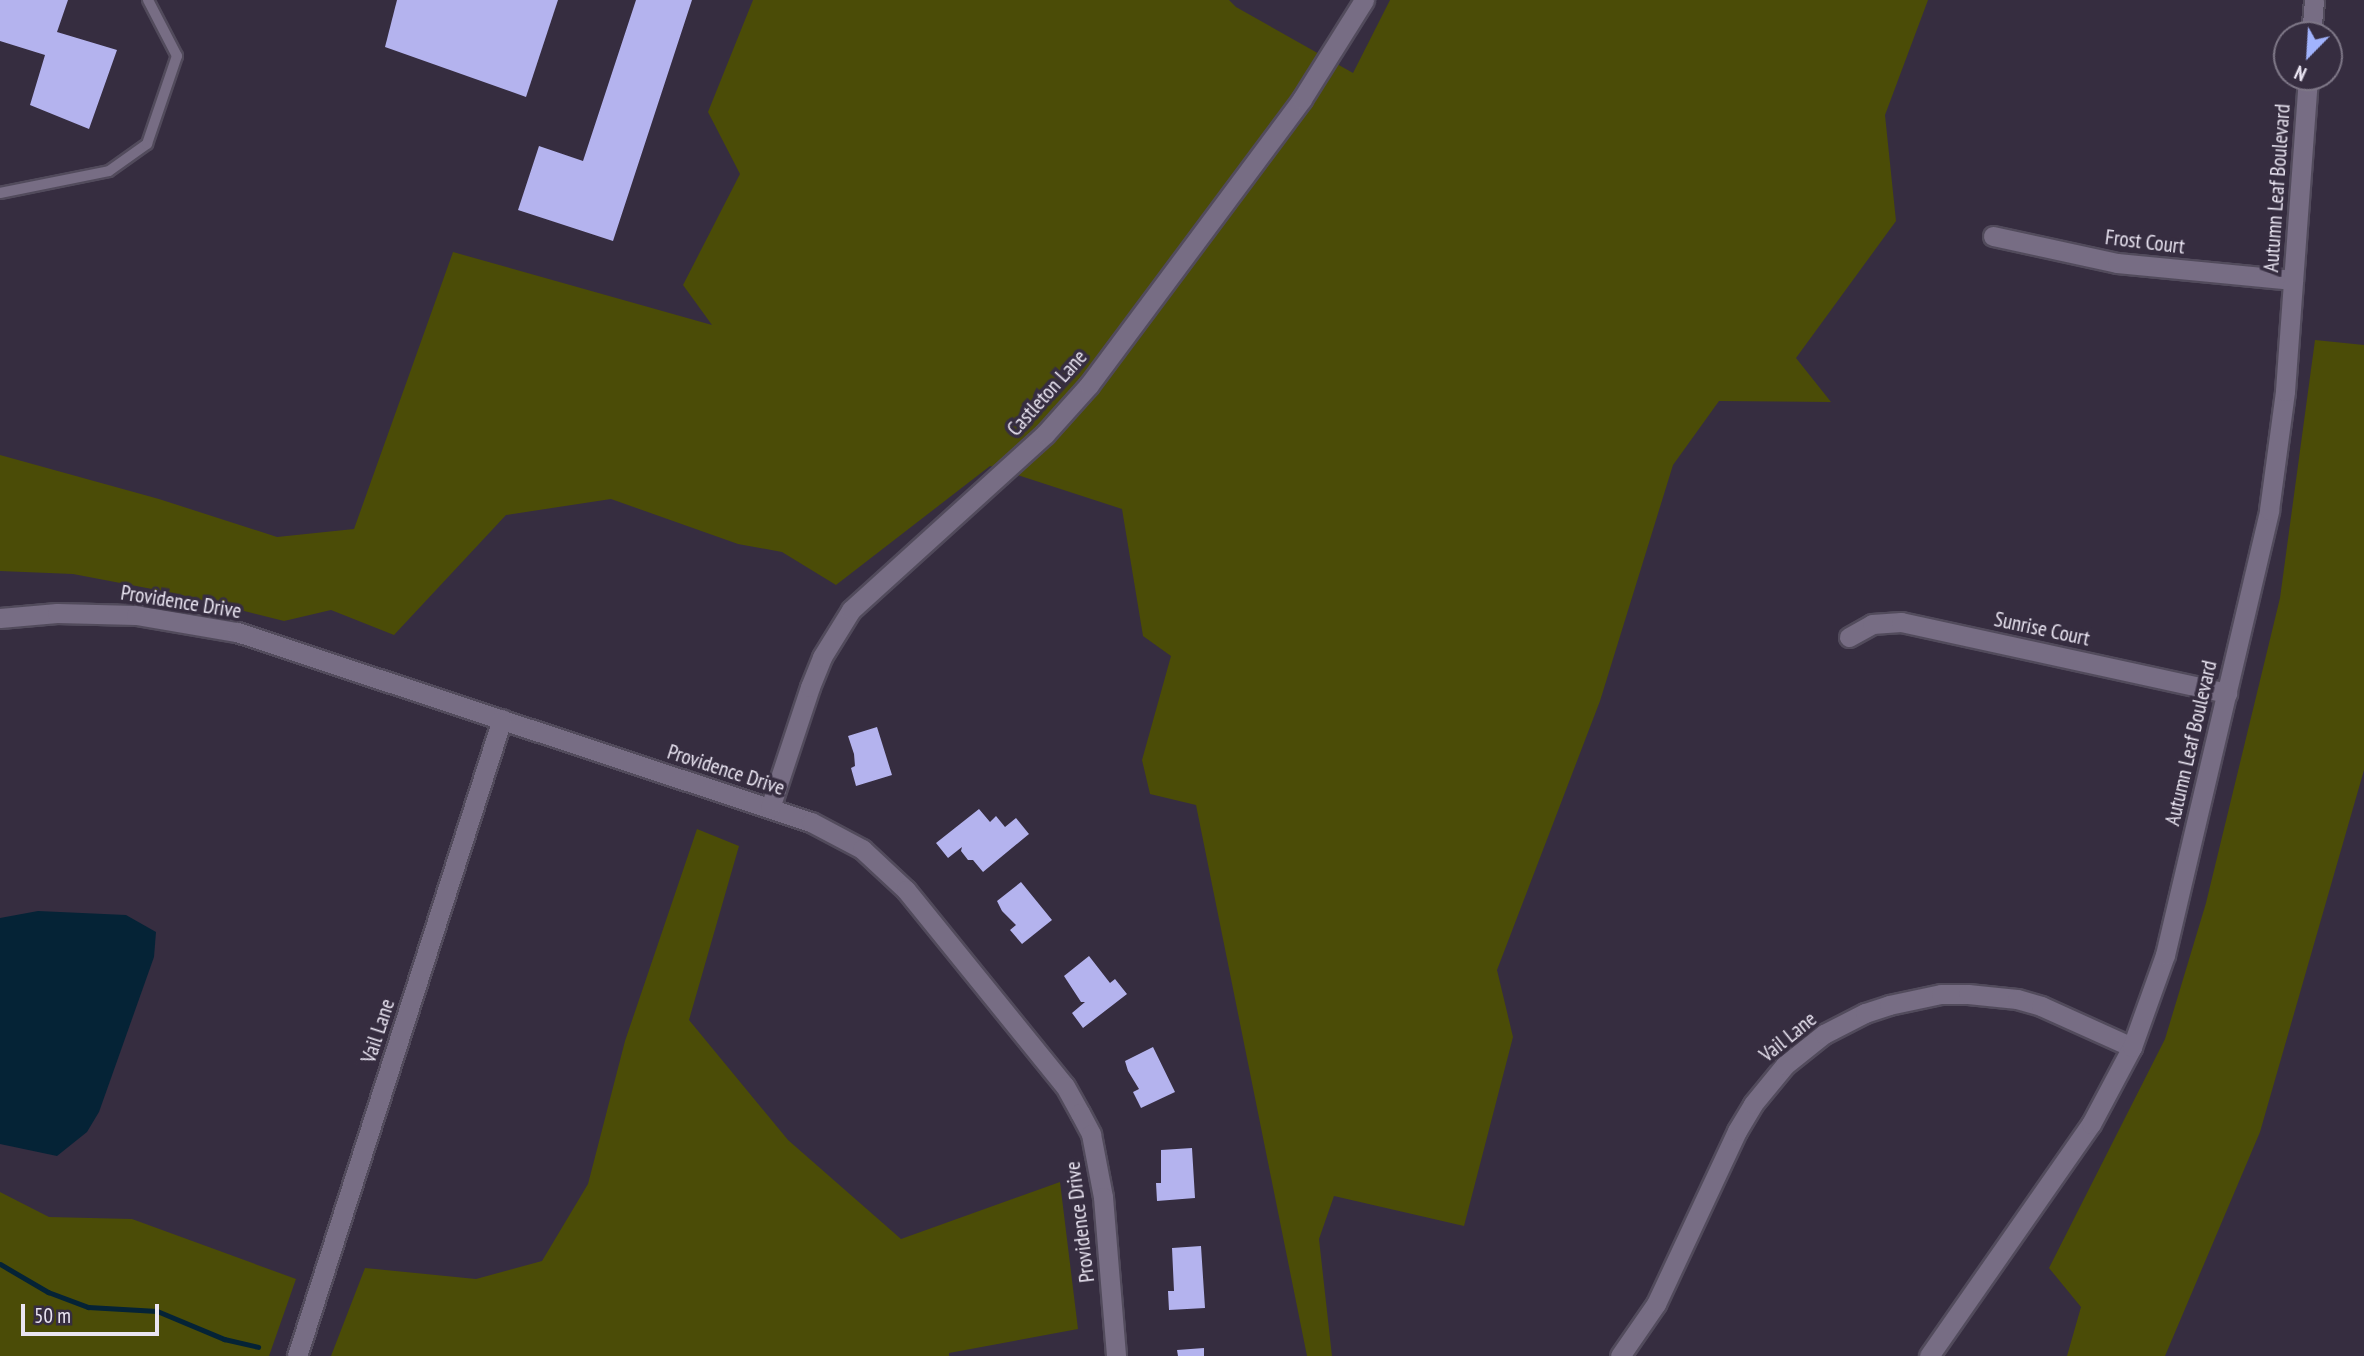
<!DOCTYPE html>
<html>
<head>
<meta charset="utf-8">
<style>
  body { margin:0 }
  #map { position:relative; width:2364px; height:1356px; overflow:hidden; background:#362d40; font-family:"PT Sans Narrow",sans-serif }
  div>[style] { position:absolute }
  .green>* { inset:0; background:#4b4c07 }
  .water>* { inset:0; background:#052336 }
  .stream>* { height:5px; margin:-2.5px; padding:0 2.5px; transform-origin:2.5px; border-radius:2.5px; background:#052336 }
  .building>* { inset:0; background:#b4b3ee }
  .roads { filter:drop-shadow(2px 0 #524b5c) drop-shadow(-2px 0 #524b5c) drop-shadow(0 2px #524b5c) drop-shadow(0 -2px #524b5c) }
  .service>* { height:10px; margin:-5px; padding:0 5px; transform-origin:5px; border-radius:5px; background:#776d84 }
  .minor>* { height:19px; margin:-9.5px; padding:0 9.5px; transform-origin:9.5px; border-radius:9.5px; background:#776d84 }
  span { translate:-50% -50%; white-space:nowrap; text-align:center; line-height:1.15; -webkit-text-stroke:7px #362d40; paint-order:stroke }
  .street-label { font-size:21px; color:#eae5f2 }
  .north { position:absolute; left:2273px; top:21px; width:70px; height:70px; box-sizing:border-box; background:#362d40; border:2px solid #7e7787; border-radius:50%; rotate:204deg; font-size:19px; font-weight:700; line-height:28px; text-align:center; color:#eae5f2 }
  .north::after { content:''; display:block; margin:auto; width:24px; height:32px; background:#a1b3fd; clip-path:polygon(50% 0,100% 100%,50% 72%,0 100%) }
  .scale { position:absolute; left:21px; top:1304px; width:138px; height:32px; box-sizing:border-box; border:4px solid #eae5f2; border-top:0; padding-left:9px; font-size:21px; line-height:24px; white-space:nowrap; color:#eae5f2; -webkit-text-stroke:5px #362d40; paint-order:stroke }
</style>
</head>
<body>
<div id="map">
  <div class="green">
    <div style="clip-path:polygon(753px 0,1229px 0,1236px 7px,1353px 73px,1390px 0,1928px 0,1885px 115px,1896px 221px,1796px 358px,1831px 402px,1719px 401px,1673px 465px,1600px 701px,1497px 970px,1513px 1037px,1464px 1226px,1334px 1196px,1319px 1239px,1332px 1356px,1307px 1356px,1196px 805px,1150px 794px,1142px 760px,1171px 656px,1143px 636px,1122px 509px,990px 466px,836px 585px,782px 552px,738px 544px,611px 499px,506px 515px,394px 635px,331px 610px,284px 621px,173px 593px,73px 574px,0 571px,0 455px,159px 499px,277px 537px,354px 529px,453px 252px,712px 325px,683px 285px,740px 174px,708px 112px)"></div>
    <div style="clip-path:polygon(2315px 340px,2364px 345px,2364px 770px,2260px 1132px,2165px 1356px,2067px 1356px,2081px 1307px,2049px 1268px,2165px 1039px,2206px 903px,2280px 598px)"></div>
    <div style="clip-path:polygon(697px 829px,739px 846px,689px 1020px,788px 1140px,901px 1239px,1060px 1182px,1078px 1329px,949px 1353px,949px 1356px,331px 1356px,365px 1268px,476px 1279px,542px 1261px,588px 1184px,625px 1041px)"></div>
    <div style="clip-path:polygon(0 1192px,49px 1217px,132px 1219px,296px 1279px,269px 1356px,0 1356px)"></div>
  </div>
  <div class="water">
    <div style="clip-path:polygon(38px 911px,126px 915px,156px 932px,154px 957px,99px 1112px,87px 1132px,57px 1156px,0 1144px,0 918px)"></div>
  </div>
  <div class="stream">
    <div style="left:0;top:1264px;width:56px;rotate:30.3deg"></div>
    <div style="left:48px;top:1292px;width:43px;rotate:20.6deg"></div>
    <div style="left:88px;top:1307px;width:69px;rotate:3.3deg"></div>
    <div style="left:157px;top:1311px;width:73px;rotate:22.7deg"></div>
    <div style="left:224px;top:1339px;width:35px;rotate:13deg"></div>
  </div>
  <div class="building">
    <div style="clip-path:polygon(0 0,68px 0,57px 32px,117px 50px,89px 129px,30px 105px,45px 55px,0 41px)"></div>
    <div style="clip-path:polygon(397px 0,558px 0,526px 97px,385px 47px)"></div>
    <div style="clip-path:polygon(636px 0,692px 0,613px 241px,518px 210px,539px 146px,583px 161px)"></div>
    <div style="clip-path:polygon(877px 727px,892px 775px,856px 786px,851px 768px,855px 766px,854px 754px,848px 736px)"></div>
    <div style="clip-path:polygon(979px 809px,990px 822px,996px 816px,1005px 827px,1016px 818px,1029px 834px,983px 872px,973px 860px,968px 860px,961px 851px,962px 847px,948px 858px,936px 843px)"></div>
    <div style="clip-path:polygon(1021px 882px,1052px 920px,1022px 944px,1010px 930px,1016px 925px,1002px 911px,997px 901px)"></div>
    <div style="clip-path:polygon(1089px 956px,1110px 983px,1115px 979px,1127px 994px,1083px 1028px,1072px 1013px,1085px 1002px,1081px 1002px,1064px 976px)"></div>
    <div style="clip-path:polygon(1153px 1047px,1175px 1092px,1141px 1108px,1133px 1092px,1139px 1089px,1128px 1071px,1125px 1061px)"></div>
    <div style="clip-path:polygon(1192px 1148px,1195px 1198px,1157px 1201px,1156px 1183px,1161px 1183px,1161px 1150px)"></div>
    <div style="clip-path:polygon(1201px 1246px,1205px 1308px,1169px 1310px,1168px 1291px,1174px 1291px,1172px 1248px)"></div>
    <div style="clip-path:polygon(1204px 1348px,1204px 1356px,1178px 1356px,1177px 1350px)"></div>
  </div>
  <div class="roads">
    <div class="service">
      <div style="left:0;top:193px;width:111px;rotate:-11.4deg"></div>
      <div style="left:109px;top:171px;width:47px;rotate:-35.4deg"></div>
      <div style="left:147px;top:144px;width:93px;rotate:-71.2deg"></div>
      <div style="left:177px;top:56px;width:63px;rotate:-117.4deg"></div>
    </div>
    <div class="minor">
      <div style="left:2311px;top:35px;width:35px;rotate:-85deg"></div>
      <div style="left:1993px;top:236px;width:127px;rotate:12.3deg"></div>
      <div style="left:2117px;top:263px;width:177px;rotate:5.5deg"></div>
      <div style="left:0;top:618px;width:57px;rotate:-5deg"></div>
      <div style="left:57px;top:613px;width:79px;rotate:1.5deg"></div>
      <div style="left:136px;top:615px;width:102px;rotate:9.6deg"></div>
      <div style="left:237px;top:632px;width:605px;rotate:18.32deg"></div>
      <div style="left:811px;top:822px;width:58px;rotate:27.9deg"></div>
      <div style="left:862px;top:849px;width:60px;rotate:43deg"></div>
      <div style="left:906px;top:890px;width:252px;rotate:51deg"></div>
      <div style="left:1065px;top:1086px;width:31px;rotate:61deg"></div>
      <div style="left:1080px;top:1113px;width:24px;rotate:62deg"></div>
      <div style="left:1091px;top:1134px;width:64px;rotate:79.2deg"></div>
      <div style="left:1103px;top:1197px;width:160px;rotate:85.3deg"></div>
      <div style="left:1849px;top:637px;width:26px;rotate:-29deg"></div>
      <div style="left:1872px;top:624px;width:29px;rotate:-4deg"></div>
      <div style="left:1901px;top:622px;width:334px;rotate:12.3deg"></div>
      <div style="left:770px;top:808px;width:127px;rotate:-71.7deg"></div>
      <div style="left:810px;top:687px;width:32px;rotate:-68deg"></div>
      <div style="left:822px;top:657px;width:55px;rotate:-58.3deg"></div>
      <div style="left:851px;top:610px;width:262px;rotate:-42.2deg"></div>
      <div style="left:1045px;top:434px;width:66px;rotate:-48.1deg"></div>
      <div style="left:1089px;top:385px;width:357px;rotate:-53.3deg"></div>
      <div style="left:1302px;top:99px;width:117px;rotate:-57.9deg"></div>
      <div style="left:297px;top:1356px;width:669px;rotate:-72.16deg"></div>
      <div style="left:1620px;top:1356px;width:63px;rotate:-55.3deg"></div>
      <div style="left:1656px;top:1304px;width:191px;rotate:-64.9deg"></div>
      <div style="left:1737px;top:1131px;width:31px;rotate:-59deg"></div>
      <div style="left:1753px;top:1104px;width:50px;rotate:-50.6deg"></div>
      <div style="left:1785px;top:1065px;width:50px;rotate:-38.5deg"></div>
      <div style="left:1824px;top:1034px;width:46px;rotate:-27.1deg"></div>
      <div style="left:1865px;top:1013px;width:25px;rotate:-18deg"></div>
      <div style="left:1889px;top:1005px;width:53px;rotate:-11.9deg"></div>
      <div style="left:1941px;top:994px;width:27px"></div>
      <div style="left:1968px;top:994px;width:49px;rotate:5.8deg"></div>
      <div style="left:2017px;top:999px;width:25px;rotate:16deg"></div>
      <div style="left:2041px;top:1006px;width:100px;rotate:24.3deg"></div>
      <div style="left:1929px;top:1356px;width:283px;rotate:-55.1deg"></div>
      <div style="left:2091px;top:1124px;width:87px;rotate:-62deg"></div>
      <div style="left:2132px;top:1047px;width:98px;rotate:-70.3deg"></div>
      <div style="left:2165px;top:955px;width:457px;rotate:-76.8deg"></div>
      <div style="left:2269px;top:510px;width:120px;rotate:-82.3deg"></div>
      <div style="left:2285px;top:391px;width:315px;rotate:-85.8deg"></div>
    </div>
  </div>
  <div class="street-label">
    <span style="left:2277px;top:188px;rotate:-86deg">Autumn Leaf Boulevard</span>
    <span style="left:2145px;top:242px;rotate:7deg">Frost Court</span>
    <span style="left:1047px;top:393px;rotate:-48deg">Castleton Lane</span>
    <span style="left:181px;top:602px;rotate:9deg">Providence Drive</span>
    <span style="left:2042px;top:629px;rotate:12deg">Sunrise Court</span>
    <span style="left:2191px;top:743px;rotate:-77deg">Autumn Leaf Boulevard</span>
    <span style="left:726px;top:770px;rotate:18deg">Providence Drive</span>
    <span style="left:378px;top:1031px;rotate:-72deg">Vail Lane</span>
    <span style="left:1788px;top:1037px;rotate:-39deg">Vail Lane</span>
    <span style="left:1080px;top:1222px;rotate:-97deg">Providence Drive</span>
  </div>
  <div class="north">N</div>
  <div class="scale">50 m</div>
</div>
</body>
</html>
